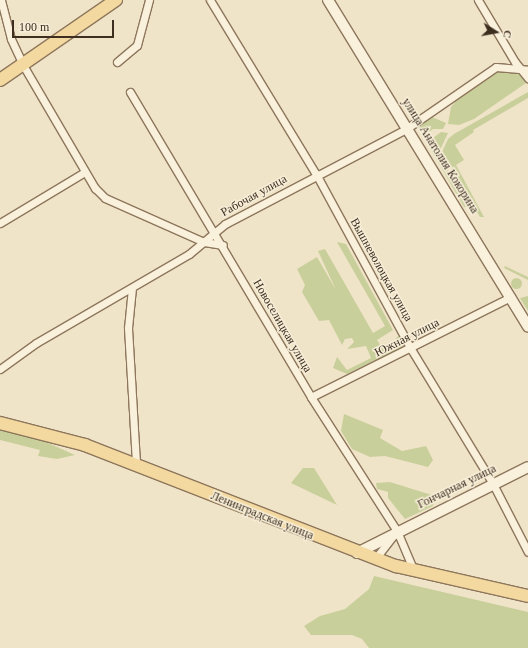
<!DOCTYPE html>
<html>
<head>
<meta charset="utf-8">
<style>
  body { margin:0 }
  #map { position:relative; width:528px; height:648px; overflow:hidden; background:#f0e4c8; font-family:Georgia,serif }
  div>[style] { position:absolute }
  .green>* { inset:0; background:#c9cf9b }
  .round { border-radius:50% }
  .roads { filter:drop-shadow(1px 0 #8d765c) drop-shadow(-1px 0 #8d765c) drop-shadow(0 1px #8d765c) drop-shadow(0 -1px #8d765c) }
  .street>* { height:7px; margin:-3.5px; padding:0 3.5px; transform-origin:3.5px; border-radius:3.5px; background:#faf1dc }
  .secondary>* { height:10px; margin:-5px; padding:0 5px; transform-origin:5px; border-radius:5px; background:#faf1dc }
  .primary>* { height:12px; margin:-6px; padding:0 6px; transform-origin:6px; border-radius:6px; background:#f3d9a0 }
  span { translate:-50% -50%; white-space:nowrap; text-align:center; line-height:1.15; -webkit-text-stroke:3px #f7eed8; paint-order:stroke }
  .street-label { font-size:12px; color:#3d2e20 }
  .north { position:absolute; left:476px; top:12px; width:40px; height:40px; -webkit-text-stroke:3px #f7eed8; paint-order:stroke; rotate:101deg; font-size:11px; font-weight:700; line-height:16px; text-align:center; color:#3d2e20 }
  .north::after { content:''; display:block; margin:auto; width:14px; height:18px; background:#3d2e20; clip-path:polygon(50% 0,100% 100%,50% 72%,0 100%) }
  .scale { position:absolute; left:12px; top:20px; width:102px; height:18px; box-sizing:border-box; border:2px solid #3d2e20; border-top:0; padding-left:5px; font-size:12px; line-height:14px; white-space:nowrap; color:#3d2e20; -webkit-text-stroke:3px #f7eed8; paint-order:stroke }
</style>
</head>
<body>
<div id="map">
  <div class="green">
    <div style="clip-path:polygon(498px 71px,522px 74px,526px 83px,474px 119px,459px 125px,448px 124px,451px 107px,460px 96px)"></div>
    <div style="clip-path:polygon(528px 92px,528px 98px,473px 130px,474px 132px,455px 145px,464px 160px,456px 165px,484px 217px,480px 217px,442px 152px,448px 139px,454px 134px)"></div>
    <div style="clip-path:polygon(432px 117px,446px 123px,443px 129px,433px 129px,424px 136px,417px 127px)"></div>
    <div style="clip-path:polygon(441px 132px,448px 133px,440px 150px,433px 138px)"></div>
    <div style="clip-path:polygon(431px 140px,468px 207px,464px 207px,428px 145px)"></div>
    <div style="clip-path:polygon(337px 242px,346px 244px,393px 330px,377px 340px,385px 352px,398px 345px,396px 338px,400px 335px,404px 347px,347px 374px,333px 368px,337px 357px,347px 370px,371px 358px,366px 346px,347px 349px,354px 342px,352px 338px,345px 339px,342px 345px,329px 320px,319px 321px,302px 292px,305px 285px,297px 269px,317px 257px,336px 290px,318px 251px,325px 249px,373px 333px,385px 326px)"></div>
    <div style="clip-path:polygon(505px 266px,528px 277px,528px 280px,504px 268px)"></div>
    <div class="round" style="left:510.5px;top:277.5px;width:11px;height:11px"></div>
    <div style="clip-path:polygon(528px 296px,528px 311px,520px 298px)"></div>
    <div style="clip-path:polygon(344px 414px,383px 430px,380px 438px,402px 451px,426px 446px,433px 460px,428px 467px,385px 456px,370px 457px,352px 449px,341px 431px)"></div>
    <div style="clip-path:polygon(0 430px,28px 434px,75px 455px,57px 459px,38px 456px,40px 450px,0 440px)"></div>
    <div style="clip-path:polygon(303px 468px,314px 468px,337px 505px,291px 483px)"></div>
    <div style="clip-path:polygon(390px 482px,435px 496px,433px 506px,405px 519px,388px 498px,388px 492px,377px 489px,376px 483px)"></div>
    <div style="clip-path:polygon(374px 576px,528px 612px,528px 648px,369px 648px,362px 639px,352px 635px,311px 635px,304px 626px,320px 616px,345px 609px,369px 589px)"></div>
  </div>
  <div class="roads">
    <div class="street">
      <div style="left:1px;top:0;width:40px;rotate:75.6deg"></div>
      <div style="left:11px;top:39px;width:29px;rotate:65deg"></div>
      <div style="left:23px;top:65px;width:143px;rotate:59.7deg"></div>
      <div style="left:95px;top:188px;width:14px;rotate:45deg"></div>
      <div style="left:105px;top:198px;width:108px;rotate:24deg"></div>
      <div style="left:204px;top:242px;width:19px;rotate:9deg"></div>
      <div style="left:210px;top:0;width:204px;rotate:58.7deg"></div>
      <div style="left:316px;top:174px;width:199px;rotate:61.5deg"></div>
      <div style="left:411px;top:349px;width:158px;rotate:58.7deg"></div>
      <div style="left:493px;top:484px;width:76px;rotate:62.8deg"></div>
      <div style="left:478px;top:0;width:72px;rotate:59.2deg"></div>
      <div style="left:515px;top:62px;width:21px;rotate:51deg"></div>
      <div style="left:117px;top:62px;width:26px;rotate:-40deg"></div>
      <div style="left:137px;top:45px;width:47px;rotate:-75.1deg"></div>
      <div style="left:130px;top:92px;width:355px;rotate:59.3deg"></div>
      <div style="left:311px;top:397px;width:159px;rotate:57.3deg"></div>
      <div style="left:397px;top:531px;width:43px;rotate:67deg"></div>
      <div style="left:0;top:223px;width:97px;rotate:-31.1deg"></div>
      <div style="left:132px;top:288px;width:40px;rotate:95.7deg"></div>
      <div style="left:128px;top:328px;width:136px;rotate:86.6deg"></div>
      <div style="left:0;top:369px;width:44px;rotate:-35.8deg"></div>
      <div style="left:36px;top:343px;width:177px;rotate:-30.2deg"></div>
      <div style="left:189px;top:254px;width:47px;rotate:-39.8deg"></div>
      <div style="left:225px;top:224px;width:204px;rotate:-27.7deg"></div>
      <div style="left:406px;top:129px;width:109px;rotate:-34.6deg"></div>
      <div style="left:496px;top:67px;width:32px;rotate:5deg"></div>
      <div style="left:311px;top:397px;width:224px;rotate:-26.6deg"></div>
      <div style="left:375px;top:559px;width:29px;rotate:-52deg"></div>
    </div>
    <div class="secondary">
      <div style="left:328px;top:0;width:383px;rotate:58.5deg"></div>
      <div style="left:357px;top:553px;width:191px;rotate:-26.7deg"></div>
    </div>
    <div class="primary">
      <div style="left:0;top:80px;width:141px;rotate:-34.6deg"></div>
      <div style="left:0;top:423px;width:88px;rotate:14.5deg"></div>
      <div style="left:85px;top:445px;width:334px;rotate:21.3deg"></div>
      <div style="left:396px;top:566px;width:135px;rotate:12.8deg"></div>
    </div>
  </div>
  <div class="street-label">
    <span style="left:440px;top:156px;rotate:58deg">улица Анатолия Кокорина</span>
    <span style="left:254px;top:196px;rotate:-29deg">Рабочая улица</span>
    <span style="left:381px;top:270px;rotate:61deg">Вышневолоцкая улица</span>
    <span style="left:282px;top:326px;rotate:60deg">Новоселицкая улица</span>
    <span style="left:407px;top:338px;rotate:-27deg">Южная улица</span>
    <span style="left:457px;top:487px;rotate:-26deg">Гончарная улица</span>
    <span style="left:262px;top:516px;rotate:22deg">Ленинградская улица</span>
  </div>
  <div class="north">С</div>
  <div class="scale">100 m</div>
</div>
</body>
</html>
